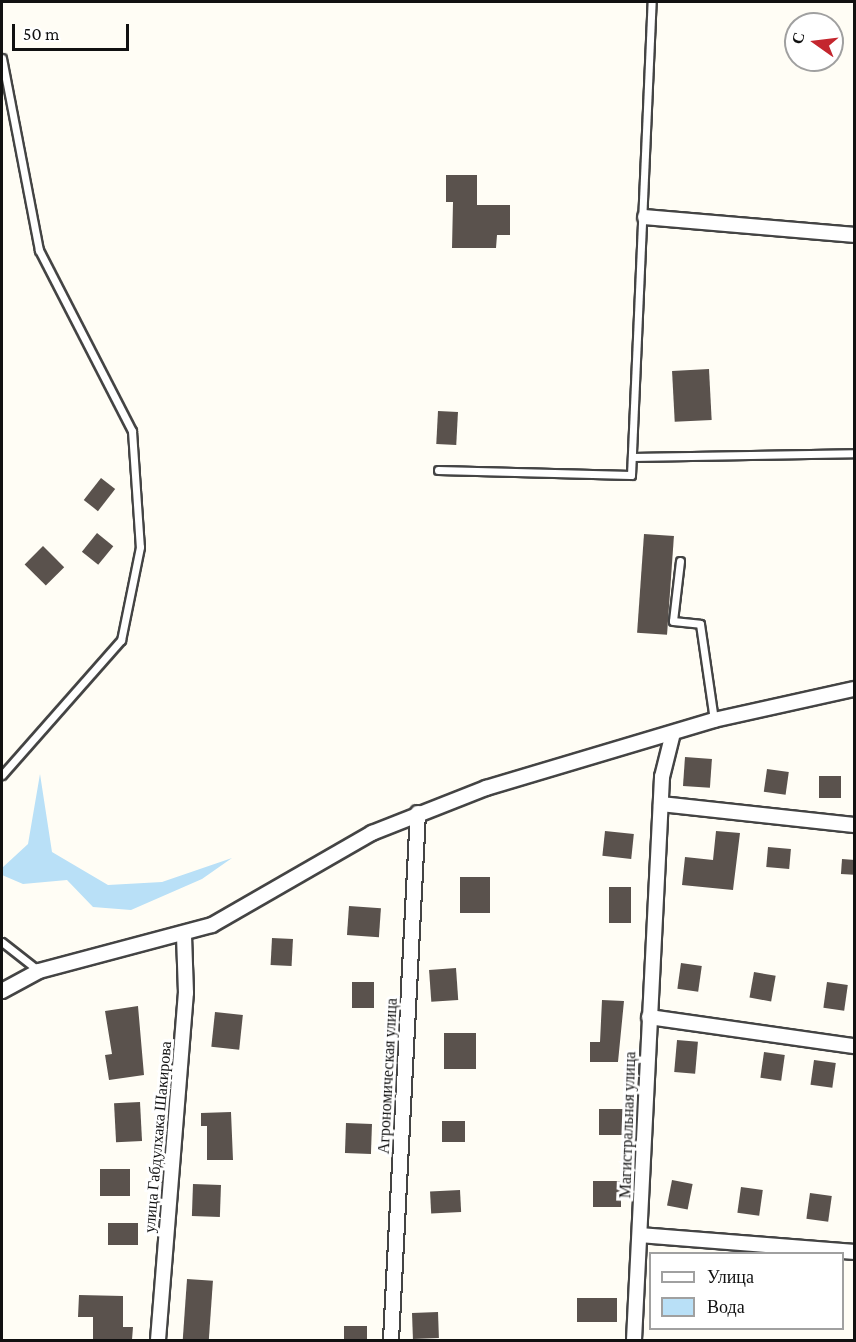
<!DOCTYPE html>
<meta charset="utf-8">
<style>
body{margin:0}
#map{position:relative;width:856px;height:1342px;overflow:hidden;background:#fffdf5;font-family:"Crimson Pro",serif}
div>[style]{position:absolute}
.water>*{inset:0;background:#b9e0f7}
.building>*{inset:0;background:#5a524d;transform-origin:0 0}
.roads{filter:drop-shadow(2px 0 #444) drop-shadow(-2px 0 #444) drop-shadow(0 2px #444) drop-shadow(0 -2px #444)}
.lane>*{height:7px;margin:-3.5px;padding:0 3.5px;transform-origin:3.5px;border-radius:3.5px;background:#fff}
.street>*{height:14px;margin:-7px;padding:0 7px;transform-origin:7px;border-radius:7px;background:#fff}
span{translate:-50% -50%;white-space:nowrap;text-align:center;line-height:1.15;-webkit-text-stroke:6px #fff;paint-order:stroke}
.street-label{font-size:16px;color:#111}
.frame{position:absolute;inset:0;border:3px solid #111;pointer-events:none}
.legend{position:absolute;left:649px;top:1252px;width:195px;height:78px;box-sizing:border-box;background:#fff;border:2px solid #a0a0a0;margin:0;padding:8px 10px;list-style:none;font-size:18px;color:#111}
.legend li{display:flex;align-items:center;gap:12px;height:30px}
.legend b{width:30px;border:2px solid #a0a0a0}
.north{position:absolute;left:784px;top:12px;width:60px;height:60px;box-sizing:border-box;background:#fff;border:2px solid #a0a0a0;border-radius:50%;rotate:284deg;font-size:16px;font-weight:700;line-height:24px;text-align:center;color:#111}
.north::after{content:'';display:block;margin:auto;width:21px;height:27px;background:#c4262e;clip-path:polygon(50% 0,100% 100%,50% 72%,0 100%)}
.scale{position:absolute;left:12px;top:24px;width:117px;height:27px;box-sizing:border-box;border:3px solid #111;border-top:0;padding-left:8px;font-size:18px;line-height:21px;white-space:nowrap;color:#111;-webkit-text-stroke:4px #fff;paint-order:stroke}
</style>
<div id="map">
<div class="water">
<div style="clip-path:polygon(40px 774px,52px 852px,108px 885px,162px 882px,232px 858px,202px 879px,131px 910px,93px 907px,67px 880px,23px 884px,2px 875px,2px 868px,28px 844px)"></div>
</div>
<div class="building">
<div style="clip-path:polygon(446px 175px,477px 175px,477px 205px,510px 205px,510px 235px,497px 235px,496px 248px,452px 248px,453px 202px,446px 202px)"></div>
<div style="left:709px;top:369px;width:51px;height:37px;rotate:87deg"></div>
<div style="left:438px;top:411px;width:20px;height:33px;rotate:3deg"></div>
<div style="left:101px;top:478px;width:18px;height:28px;rotate:38deg"></div>
<div style="left:97px;top:533px;width:21px;height:24px;rotate:39deg"></div>
<div style="left:644px;top:534px;width:30px;height:99px;rotate:4deg"></div>
<div style="left:43px;top:546px;width:30px;height:26px;rotate:45deg"></div>
<div style="left:685px;top:757px;width:27px;height:29px;rotate:4deg"></div>
<div style="left:767px;top:769px;width:22px;height:23px;rotate:8deg"></div>
<div style="left:819px;top:776px;width:22px;height:22px"></div>
<div style="left:605px;top:831px;width:29px;height:25px;rotate:6deg"></div>
<div style="clip-path:polygon(716px 831px,740px 833px,733px 890px,682px 885px,685px 857px,713px 860px)"></div>
<div style="left:768px;top:847px;width:23px;height:20px;rotate:5deg"></div>
<div style="left:842px;top:859px;width:13px;height:15px;rotate:4deg"></div>
<div style="left:460px;top:877px;width:30px;height:36px"></div>
<div style="left:609px;top:887px;width:22px;height:36px"></div>
<div style="left:349px;top:906px;width:32px;height:29px;rotate:4deg"></div>
<div style="left:272px;top:938px;width:21px;height:27px;rotate:3deg"></div>
<div style="left:681px;top:963px;width:21px;height:26px;rotate:8deg"></div>
<div style="left:456px;top:968px;width:32px;height:27px;rotate:86deg"></div>
<div style="left:754px;top:972px;width:22px;height:26px;rotate:10deg"></div>
<div style="left:352px;top:982px;width:22px;height:26px"></div>
<div style="left:827px;top:982px;width:21px;height:26px;rotate:8deg"></div>
<div style="clip-path:polygon(602px 1000px,624px 1001px,618px 1062px,590px 1062px,590px 1042px,600px 1042px)"></div>
<div style="clip-path:polygon(138px 1006px,144px 1075px,109px 1080px,105px 1055px,112px 1054px,105px 1011px)"></div>
<div style="left:215px;top:1012px;width:28px;height:35px;rotate:6deg"></div>
<div style="left:476px;top:1033px;width:36px;height:32px;rotate:90deg"></div>
<div style="left:677px;top:1040px;width:21px;height:32px;rotate:5deg"></div>
<div style="left:764px;top:1052px;width:21px;height:26px;rotate:8deg"></div>
<div style="left:814px;top:1060px;width:22px;height:25px;rotate:8deg"></div>
<div style="left:140px;top:1102px;width:39px;height:26px;rotate:87deg"></div>
<div style="left:599px;top:1109px;width:25px;height:26px"></div>
<div style="clip-path:polygon(231px 1112px,233px 1160px,207px 1160px,207px 1126px,201px 1126px,201px 1113px)"></div>
<div style="left:465px;top:1121px;width:21px;height:23px;rotate:90deg"></div>
<div style="left:346px;top:1123px;width:26px;height:30px;rotate:2deg"></div>
<div style="left:100px;top:1169px;width:30px;height:27px"></div>
<div style="left:672px;top:1180px;width:21px;height:26px;rotate:11deg"></div>
<div style="left:593px;top:1181px;width:28px;height:26px"></div>
<div style="left:193px;top:1184px;width:28px;height:32px;rotate:2deg"></div>
<div style="left:741px;top:1187px;width:22px;height:26px;rotate:8deg"></div>
<div style="left:460px;top:1190px;width:22px;height:30px;rotate:87deg"></div>
<div style="left:810px;top:1193px;width:22px;height:26px;rotate:8deg"></div>
<div style="left:108px;top:1223px;width:30px;height:22px"></div>
<div style="left:187px;top:1279px;width:26px;height:62px;rotate:4deg"></div>
<div style="clip-path:polygon(79px 1295px,123px 1296px,123px 1327px,133px 1327px,132px 1340px,93px 1339px,93px 1317px,78px 1317px)"></div>
<div style="left:577px;top:1298px;width:40px;height:24px"></div>
<div style="left:438px;top:1312px;width:26px;height:26px;rotate:88deg"></div>
<div style="left:344px;top:1326px;width:23px;height:15px"></div>
</div>
<div class="roads">
<div class="lane">
<div style="left:2px;top:58px;width:196px;rotate:79.1deg"></div>
<div style="left:39px;top:250px;width:203px;rotate:62.8deg"></div>
<div style="left:132px;top:431px;width:116px;rotate:86.1deg"></div>
<div style="left:140px;top:547px;width:95px;rotate:101.5deg"></div>
<div style="left:121px;top:640px;width:180px;rotate:131.4deg"></div>
<div style="left:632px;top:457px;width:222px;rotate:-1deg"></div>
<div style="left:438px;top:470px;width:193px;rotate:1.5deg"></div>
<div style="left:631px;top:475px;width:473px;rotate:-87.5deg"></div>
<div style="left:680px;top:561px;width:60px;rotate:96.7deg"></div>
<div style="left:673px;top:621px;width:27px;rotate:6deg"></div>
<div style="left:700px;top:624px;width:97px;rotate:81.7deg"></div>
<div style="left:2px;top:942px;width:47px;rotate:38.1deg"></div>
</div>
<div class="street">
<div style="left:645px;top:217px;width:210px;rotate:4.9deg"></div>
<div style="left:661px;top:804px;width:194px;rotate:6.2deg"></div>
<div style="left:2px;top:991px;width:42px;rotate:-28.4deg"></div>
<div style="left:39px;top:971px;width:179px;rotate:-14.9deg"></div>
<div style="left:212px;top:925px;width:185px;rotate:-29.9deg"></div>
<div style="left:372px;top:833px;width:123px;rotate:-21.5deg"></div>
<div style="left:486px;top:788px;width:238px;rotate:-16.6deg"></div>
<div style="left:714px;top:720px;width:143px;rotate:-12.5deg"></div>
<div style="left:649px;top:1017px;width:207px;rotate:8.1deg"></div>
<div style="left:640px;top:1235px;width:215px;rotate:4.5deg"></div>
<div style="left:158px;top:1340px;width:348px;rotate:-85.4deg"></div>
<div style="left:186px;top:993px;width:57px;rotate:-92deg"></div>
<div style="left:391px;top:1340px;width:528px;rotate:-87.07deg"></div>
<div style="left:634px;top:1340px;width:564px;rotate:-87.15deg"></div>
<div style="left:662px;top:777px;width:45px;rotate:-76deg"></div>
</div>
</div>
<div class="street-label">
<span style="left:388px;top:1076px;rotate:-87deg">Агрономическая улица</span>
<span style="left:628px;top:1125px;rotate:-88deg">Магистральная улица</span>
<span style="left:158px;top:1137px;rotate:-85deg">улица Габдулхака Шакирова</span>
</div>
<div class="frame"></div>
<ul class="legend">
<li><b style="height:8px;background:#fff"></b>Улица</li>
<li><b style="height:16px;background:#b9e0f7"></b>Вода</li>
</ul>
<div class="north">С</div>
<div class="scale">50 m</div>
</div>
